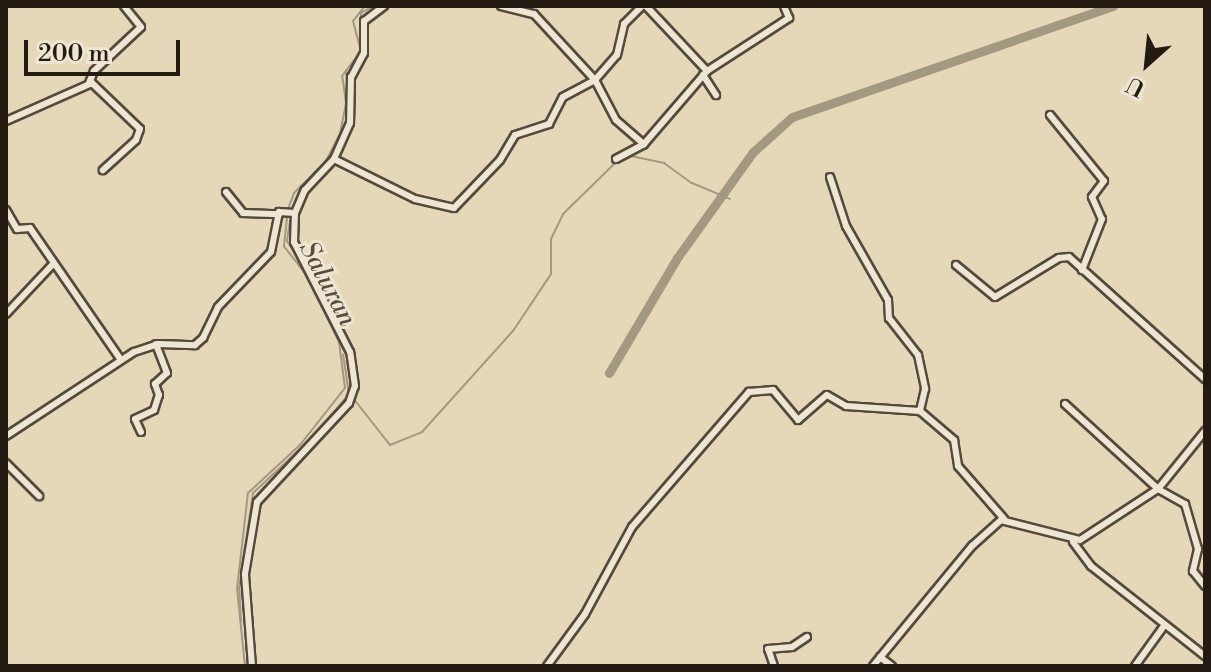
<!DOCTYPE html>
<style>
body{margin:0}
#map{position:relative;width:1211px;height:672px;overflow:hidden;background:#e5d8b9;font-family:"Libre Bodoni",serif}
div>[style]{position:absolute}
.stream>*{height:2px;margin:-1px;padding:0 1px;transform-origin:1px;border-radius:1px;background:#a39880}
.river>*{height:9px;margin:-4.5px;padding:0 4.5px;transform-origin:4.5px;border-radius:4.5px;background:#a39880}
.roads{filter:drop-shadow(2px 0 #544a3b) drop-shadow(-2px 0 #544a3b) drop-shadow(0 2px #544a3b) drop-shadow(0 -2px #544a3b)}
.minor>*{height:6px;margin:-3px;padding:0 3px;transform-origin:3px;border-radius:3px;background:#eee6d2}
span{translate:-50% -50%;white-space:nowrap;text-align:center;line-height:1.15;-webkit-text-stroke:6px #eee6d2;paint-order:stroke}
.water-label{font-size:26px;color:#564d3d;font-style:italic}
.frame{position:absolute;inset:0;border:8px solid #231b11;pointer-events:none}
.north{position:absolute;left:1107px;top:24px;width:80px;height:80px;-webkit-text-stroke:6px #eee6d2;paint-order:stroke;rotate:207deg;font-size:22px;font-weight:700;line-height:32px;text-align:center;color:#231b11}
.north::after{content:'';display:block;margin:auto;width:28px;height:36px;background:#231b11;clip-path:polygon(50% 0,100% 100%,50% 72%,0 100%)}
.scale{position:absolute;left:24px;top:40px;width:156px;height:36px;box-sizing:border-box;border:4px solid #231b11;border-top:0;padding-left:10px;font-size:24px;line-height:28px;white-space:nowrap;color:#231b11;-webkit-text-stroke:6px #eee6d2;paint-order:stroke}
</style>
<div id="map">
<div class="stream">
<div style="left:361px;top:38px;width:25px;rotate:-90deg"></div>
<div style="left:361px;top:13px;width:14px;rotate:-30deg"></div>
<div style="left:350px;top:66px;width:13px;rotate:-48deg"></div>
<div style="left:346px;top:70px;width:26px;rotate:86deg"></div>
<div style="left:288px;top:209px;width:17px;rotate:-69deg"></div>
<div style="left:294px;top:193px;width:45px;rotate:-45deg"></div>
<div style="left:326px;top:161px;width:30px;rotate:-63deg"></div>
<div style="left:340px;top:134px;width:32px;rotate:-79deg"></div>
<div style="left:346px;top:103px;width:27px;rotate:-98deg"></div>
<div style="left:342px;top:76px;width:31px;rotate:-53deg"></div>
<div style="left:361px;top:51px;width:31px;rotate:-105deg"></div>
<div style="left:353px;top:21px;width:19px;rotate:-51deg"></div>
<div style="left:292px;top:209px;width:24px;rotate:-60deg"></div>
<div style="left:291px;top:215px;width:26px;rotate:99deg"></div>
<div style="left:287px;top:241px;width:24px;rotate:57deg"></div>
<div style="left:353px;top:398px;width:60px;rotate:51.8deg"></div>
<div style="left:390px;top:445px;width:35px;rotate:-22deg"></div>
<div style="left:422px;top:432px;width:136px;rotate:-48deg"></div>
<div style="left:513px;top:331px;width:69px;rotate:-56.3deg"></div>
<div style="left:551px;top:274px;width:35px;rotate:-90deg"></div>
<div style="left:551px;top:239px;width:28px;rotate:-64deg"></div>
<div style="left:563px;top:214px;width:73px;rotate:-44.4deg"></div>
<div style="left:615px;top:163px;width:17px;rotate:-24deg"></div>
<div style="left:631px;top:156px;width:34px;rotate:12deg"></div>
<div style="left:664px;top:163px;width:34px;rotate:36deg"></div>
<div style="left:692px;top:183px;width:41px;rotate:22.8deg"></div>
<div style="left:241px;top:622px;width:33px;rotate:-93deg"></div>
<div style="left:239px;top:589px;width:97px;rotate:-81.7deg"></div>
<div style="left:253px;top:493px;width:85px;rotate:-43.1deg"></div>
<div style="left:315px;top:435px;width:53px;rotate:-50.3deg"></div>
<div style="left:349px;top:394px;width:40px;rotate:-98.5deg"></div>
<div style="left:245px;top:666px;width:77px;rotate:-95.9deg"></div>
<div style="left:237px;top:589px;width:97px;rotate:-83.5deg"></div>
<div style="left:248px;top:493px;width:71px;rotate:-42.7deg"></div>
<div style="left:300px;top:445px;width:73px;rotate:-51.7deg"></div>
<div style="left:345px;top:388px;width:46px;rotate:-97.4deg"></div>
<div style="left:339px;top:342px;width:72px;rotate:-115.5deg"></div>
<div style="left:308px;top:277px;width:39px;rotate:-128deg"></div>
<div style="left:284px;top:246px;width:31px;rotate:-84deg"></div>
</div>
<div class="river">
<div style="left:609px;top:373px;width:134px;rotate:-59.4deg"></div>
<div style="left:677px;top:258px;width:130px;rotate:-54.4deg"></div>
<div style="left:753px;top:152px;width:52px;rotate:-41.9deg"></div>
<div style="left:792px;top:117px;width:340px;rotate:-19.1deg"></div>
</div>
<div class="roads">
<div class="minor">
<div style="left:384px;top:6px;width:25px;rotate:143deg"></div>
<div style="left:364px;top:21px;width:32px;rotate:90deg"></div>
<div style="left:364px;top:53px;width:27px;rotate:118deg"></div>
<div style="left:351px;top:77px;width:46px;rotate:91.2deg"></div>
<div style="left:350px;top:123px;width:39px;rotate:114deg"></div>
<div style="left:334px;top:159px;width:90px;rotate:26.3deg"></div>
<div style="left:415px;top:199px;width:40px;rotate:13deg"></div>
<div style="left:454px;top:208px;width:66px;rotate:-46.2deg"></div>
<div style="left:500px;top:160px;width:29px;rotate:-59deg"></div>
<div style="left:515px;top:135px;width:36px;rotate:-18deg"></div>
<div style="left:549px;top:124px;width:30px;rotate:-63deg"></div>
<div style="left:563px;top:97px;width:36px;rotate:-28deg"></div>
<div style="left:595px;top:80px;width:33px;rotate:-49deg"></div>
<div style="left:617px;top:55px;width:32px;rotate:-77deg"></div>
<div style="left:624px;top:24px;width:25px;rotate:-45deg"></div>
<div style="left:501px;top:6px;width:34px;rotate:14deg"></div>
<div style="left:534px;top:14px;width:90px;rotate:47.3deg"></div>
<div style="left:595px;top:80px;width:45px;rotate:62.3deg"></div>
<div style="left:616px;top:120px;width:37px;rotate:41deg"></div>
<div style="left:707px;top:71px;width:98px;rotate:-32.9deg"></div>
<div style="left:789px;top:18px;width:13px;rotate:-113deg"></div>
<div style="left:703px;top:75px;width:24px;rotate:57deg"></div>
<div style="left:89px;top:83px;width:13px;rotate:-67deg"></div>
<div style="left:94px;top:71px;width:64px;rotate:-43.1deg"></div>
<div style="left:141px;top:27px;width:27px;rotate:-129deg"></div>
<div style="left:1050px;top:115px;width:85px;rotate:50.7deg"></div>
<div style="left:1104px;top:181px;width:20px;rotate:127deg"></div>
<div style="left:1092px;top:197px;width:24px;rotate:66deg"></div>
<div style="left:1102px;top:219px;width:55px;rotate:111.4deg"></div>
<div style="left:6px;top:121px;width:94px;rotate:-23.8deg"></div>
<div style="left:92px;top:83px;width:66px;rotate:43.8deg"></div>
<div style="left:140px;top:129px;width:12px;rotate:110deg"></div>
<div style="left:136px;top:140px;width:45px;rotate:137.7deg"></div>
<div style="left:616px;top:159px;width:32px;rotate:-28deg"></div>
<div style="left:644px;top:144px;width:96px;rotate:-49.2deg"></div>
<div style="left:707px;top:71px;width:89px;rotate:-133.2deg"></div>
<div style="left:830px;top:177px;width:52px;rotate:71.9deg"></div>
<div style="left:846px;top:226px;width:85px;rotate:60.4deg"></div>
<div style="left:888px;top:300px;width:18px;rotate:87deg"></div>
<div style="left:889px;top:318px;width:47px;rotate:51.9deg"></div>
<div style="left:918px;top:355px;width:35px;rotate:78deg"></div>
<div style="left:925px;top:389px;width:23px;rotate:103deg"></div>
<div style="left:226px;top:192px;width:27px;rotate:51deg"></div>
<div style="left:243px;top:213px;width:36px;rotate:2deg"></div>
<div style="left:6px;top:210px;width:22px;rotate:60deg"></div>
<div style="left:17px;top:229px;width:13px;rotate:-4deg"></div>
<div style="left:30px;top:228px;width:160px;rotate:55.4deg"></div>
<div style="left:956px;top:265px;width:50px;rotate:39.4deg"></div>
<div style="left:995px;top:297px;width:75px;rotate:-31.4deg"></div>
<div style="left:1059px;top:258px;width:10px;rotate:-6deg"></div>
<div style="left:1069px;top:257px;width:183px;rotate:41.9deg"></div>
<div style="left:6px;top:314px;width:69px;rotate:-46.8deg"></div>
<div style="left:1065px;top:404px;width:126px;rotate:42.4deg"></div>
<div style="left:1158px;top:489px;width:31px;rotate:29deg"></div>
<div style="left:1185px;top:504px;width:47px;rotate:73.9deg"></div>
<div style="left:1198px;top:549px;width:23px;rotate:103deg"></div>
<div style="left:1193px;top:571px;width:19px;rotate:51deg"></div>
<div style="left:141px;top:432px;width:14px;rotate:-115deg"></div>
<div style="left:135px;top:419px;width:21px;rotate:-25deg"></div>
<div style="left:154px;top:410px;width:16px;rotate:-72deg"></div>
<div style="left:159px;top:395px;width:12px;rotate:-110deg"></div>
<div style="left:155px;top:384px;width:16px;rotate:-43deg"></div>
<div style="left:167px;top:373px;width:31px;rotate:-111deg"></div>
<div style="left:6px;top:436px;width:153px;rotate:-33.3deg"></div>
<div style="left:134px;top:352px;width:26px;rotate:-18deg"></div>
<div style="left:159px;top:344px;width:36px;rotate:2deg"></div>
<div style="left:195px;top:345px;width:11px;rotate:-41deg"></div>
<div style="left:203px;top:338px;width:34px;rotate:-64deg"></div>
<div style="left:218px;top:307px;width:76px;rotate:-46.1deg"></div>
<div style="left:271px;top:252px;width:41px;rotate:-78.7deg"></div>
<div style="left:279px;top:212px;width:16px;rotate:4deg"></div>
<div style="left:295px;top:213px;width:25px;rotate:-67deg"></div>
<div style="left:305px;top:190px;width:42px;rotate:-46.9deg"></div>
<div style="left:6px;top:463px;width:47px;rotate:45deg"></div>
<div style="left:1073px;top:542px;width:30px;rotate:53deg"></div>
<div style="left:1091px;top:566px;width:145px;rotate:38.3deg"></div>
<div style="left:880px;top:657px;width:15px;rotate:37deg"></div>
<div style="left:252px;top:666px;width:92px;rotate:-94.4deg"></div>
<div style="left:245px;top:574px;width:73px;rotate:-80.5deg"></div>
<div style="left:257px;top:502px;width:135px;rotate:-47.1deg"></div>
<div style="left:349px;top:403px;width:18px;rotate:-71deg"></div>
<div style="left:355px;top:386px;width:34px;rotate:-98deg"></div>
<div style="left:350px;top:352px;width:123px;rotate:-117deg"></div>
<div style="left:294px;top:242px;width:29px;rotate:-88deg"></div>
<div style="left:547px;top:666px;width:64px;rotate:-53.8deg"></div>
<div style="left:585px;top:614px;width:99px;rotate:-61.6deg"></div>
<div style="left:632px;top:527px;width:179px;rotate:-49.1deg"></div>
<div style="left:749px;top:392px;width:24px;rotate:-5deg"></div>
<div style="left:773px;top:390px;width:39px;rotate:50deg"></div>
<div style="left:798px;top:420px;width:38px;rotate:-41deg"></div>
<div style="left:827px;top:395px;width:22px;rotate:30deg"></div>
<div style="left:846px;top:406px;width:74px;rotate:3.9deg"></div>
<div style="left:920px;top:411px;width:45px;rotate:40.5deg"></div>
<div style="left:954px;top:440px;width:26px;rotate:81deg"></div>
<div style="left:958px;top:466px;width:70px;rotate:49deg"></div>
<div style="left:774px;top:666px;width:18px;rotate:-109deg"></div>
<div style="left:768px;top:649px;width:24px;rotate:-5deg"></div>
<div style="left:792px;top:647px;width:18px;rotate:-34deg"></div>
<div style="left:873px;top:666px;width:156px;rotate:-50.5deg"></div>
<div style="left:972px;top:546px;width:39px;rotate:-42deg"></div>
<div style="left:1001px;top:520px;width:81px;rotate:14.2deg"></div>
<div style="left:1080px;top:540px;width:93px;rotate:-33.2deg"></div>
<div style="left:1158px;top:489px;width:75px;rotate:-51deg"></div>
<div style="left:1135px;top:666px;width:49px;rotate:-54.1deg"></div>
</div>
</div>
<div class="water-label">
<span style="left:327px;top:284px;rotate:62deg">Saluran</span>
</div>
<div class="frame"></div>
<div class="north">U</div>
<div class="scale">200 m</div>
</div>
